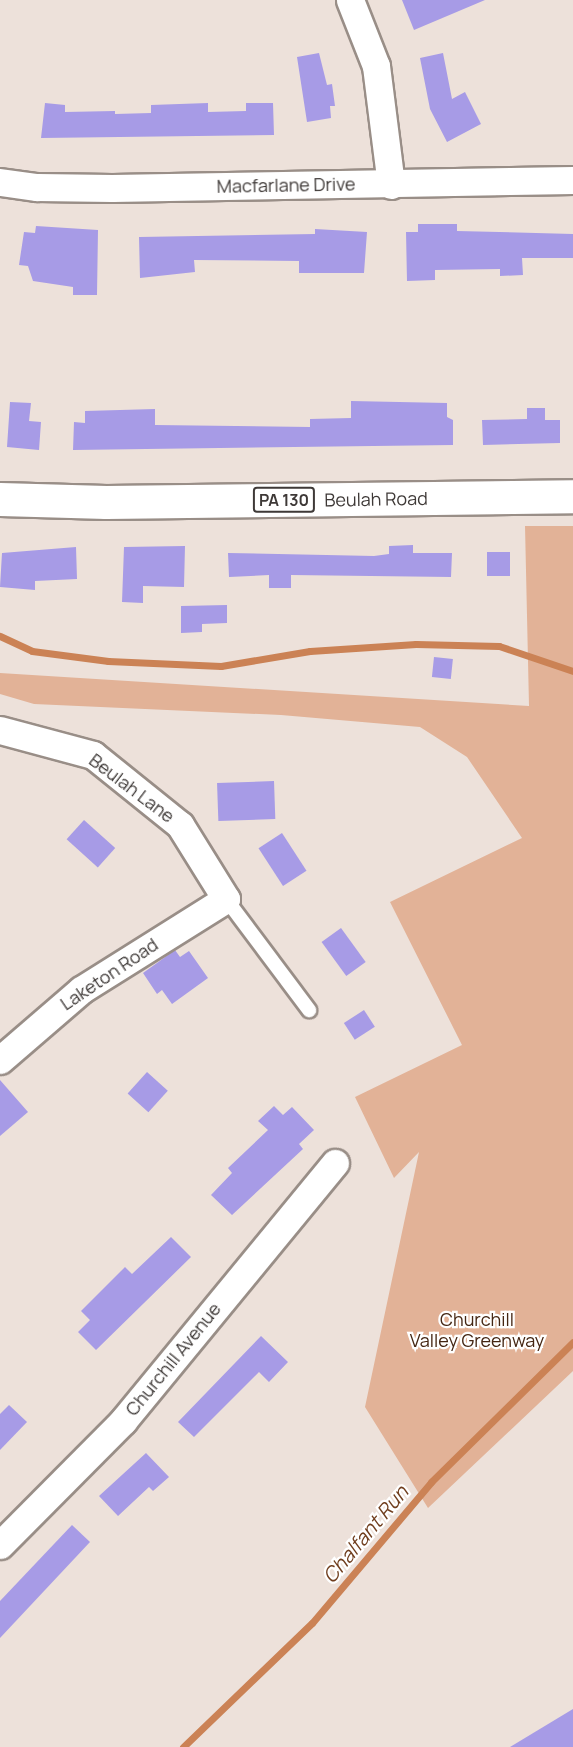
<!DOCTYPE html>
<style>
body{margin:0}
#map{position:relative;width:573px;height:1747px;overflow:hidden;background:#ede1da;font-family:Manrope,sans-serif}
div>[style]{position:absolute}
.green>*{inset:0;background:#e2b297}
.stream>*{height:7px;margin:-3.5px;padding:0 3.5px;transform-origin:3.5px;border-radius:3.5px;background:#cb8255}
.building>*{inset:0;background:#a79be6;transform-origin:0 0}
.roads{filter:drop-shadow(2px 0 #998e87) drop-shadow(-2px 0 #998e87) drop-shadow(0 2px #998e87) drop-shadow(0 -2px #998e87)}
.service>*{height:14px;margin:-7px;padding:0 7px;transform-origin:7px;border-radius:7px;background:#fff}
.minor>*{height:27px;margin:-13.5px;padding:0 13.5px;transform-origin:13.5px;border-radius:13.5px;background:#fff}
.primary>*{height:33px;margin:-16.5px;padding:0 16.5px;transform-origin:16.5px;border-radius:16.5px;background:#fff}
span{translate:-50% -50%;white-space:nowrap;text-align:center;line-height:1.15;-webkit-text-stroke:4.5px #fff;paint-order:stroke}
.shield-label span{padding:2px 4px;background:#fff;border:2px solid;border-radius:4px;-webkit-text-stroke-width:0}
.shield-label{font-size:16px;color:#3e3937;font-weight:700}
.street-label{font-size:18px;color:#3e3937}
.park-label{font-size:18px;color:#442613}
.water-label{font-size:20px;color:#703e1e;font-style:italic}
</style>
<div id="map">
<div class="green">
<div style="clip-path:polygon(525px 526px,573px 526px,573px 1371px,428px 1508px,365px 1407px,419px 1152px,394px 1178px,355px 1097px,462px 1045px,390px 902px,522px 838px,467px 757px,420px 727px,281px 715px,34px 704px,0 694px,0 673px,529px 706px)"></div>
</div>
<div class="stream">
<div style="left:0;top:636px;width:35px;rotate:25deg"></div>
<div style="left:32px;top:651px;width:77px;rotate:7.5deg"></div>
<div style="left:108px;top:661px;width:113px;rotate:2.5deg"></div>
<div style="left:221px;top:666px;width:90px;rotate:-9.6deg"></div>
<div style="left:310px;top:651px;width:106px;rotate:-3.8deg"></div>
<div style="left:416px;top:644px;width:83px;rotate:1.4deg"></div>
<div style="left:499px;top:646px;width:78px;rotate:18.7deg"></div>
<div style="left:183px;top:1747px;width:179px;rotate:-43.9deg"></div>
<div style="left:312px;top:1623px;width:185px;rotate:-49.8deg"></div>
<div style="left:431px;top:1482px;width:199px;rotate:-44.6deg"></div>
</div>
<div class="building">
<div style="clip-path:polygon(402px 0,485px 0,414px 30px)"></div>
<div style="clip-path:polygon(319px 53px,327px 85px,332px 84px,335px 106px,330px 106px,331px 118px,307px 122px,297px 57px)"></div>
<div style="clip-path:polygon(443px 53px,452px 99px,465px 92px,481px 124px,447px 142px,430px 109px,420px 58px)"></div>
<div style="clip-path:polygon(45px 103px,65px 105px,65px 112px,115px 111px,115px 114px,151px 113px,151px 105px,208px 103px,208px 112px,246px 111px,246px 103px,273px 103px,274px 135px,41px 138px)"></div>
<div style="clip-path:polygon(418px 224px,457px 224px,457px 231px,573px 234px,573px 258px,522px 258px,523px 275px,500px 276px,500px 269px,435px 270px,435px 280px,407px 281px,406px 232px,418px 232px)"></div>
<div style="clip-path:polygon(36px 226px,98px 230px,97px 295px,73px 295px,73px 287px,33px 281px,28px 266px,19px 265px,24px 232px,35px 233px)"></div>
<div style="clip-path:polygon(315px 229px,367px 232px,364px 273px,299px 273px,299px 261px,194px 260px,195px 272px,140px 278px,139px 237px,315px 234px)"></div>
<div style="clip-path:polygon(351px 401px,447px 403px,447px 417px,453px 420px,453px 445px,73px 450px,74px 422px,85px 423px,85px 411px,155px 409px,155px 425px,310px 427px,310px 419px,351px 418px)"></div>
<div style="clip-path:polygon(10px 402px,31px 403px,29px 421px,41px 422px,39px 450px,7px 447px)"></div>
<div style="clip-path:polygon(527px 408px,545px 408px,545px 420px,560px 420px,560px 443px,483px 445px,482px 420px,527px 419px)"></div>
<div style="clip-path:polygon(413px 545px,413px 553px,452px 553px,451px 577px,291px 575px,291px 588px,269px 588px,269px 575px,229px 577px,228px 553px,374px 556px,389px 554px,389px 546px)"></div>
<div style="clip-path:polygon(185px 546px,184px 587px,143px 586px,143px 603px,122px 602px,124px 547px)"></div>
<div style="clip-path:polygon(76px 547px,77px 579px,35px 581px,35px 590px,0 587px,2px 553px)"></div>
<div style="left:487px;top:552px;width:23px;height:24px"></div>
<div style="clip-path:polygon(227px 605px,227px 623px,202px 624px,202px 632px,181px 633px,181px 606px)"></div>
<div style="left:434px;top:657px;width:19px;height:20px;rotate:6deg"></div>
<div style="left:274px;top:781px;width:38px;height:57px;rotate:88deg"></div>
<div style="left:84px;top:820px;width:42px;height:26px;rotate:42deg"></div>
<div style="left:282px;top:833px;width:45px;height:28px;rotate:57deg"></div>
<div style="left:341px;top:928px;width:42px;height:24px;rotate:54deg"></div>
<div style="clip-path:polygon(175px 950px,180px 957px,189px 951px,208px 978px,172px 1004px,162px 990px,157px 994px,143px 973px)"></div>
<div style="left:364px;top:1010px;width:20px;height:24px;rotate:57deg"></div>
<div style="left:147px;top:1072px;width:28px;height:29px;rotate:42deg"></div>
<div style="clip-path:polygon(0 1080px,28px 1112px,0 1136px)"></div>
<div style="clip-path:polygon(274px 1106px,283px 1115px,292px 1107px,314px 1130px,299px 1144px,303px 1149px,232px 1215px,211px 1195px,232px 1173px,228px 1168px,268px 1130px,258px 1121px)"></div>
<div style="clip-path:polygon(171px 1237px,191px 1257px,96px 1350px,78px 1332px,90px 1320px,81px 1311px,125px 1267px,132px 1274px)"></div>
<div style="clip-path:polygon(261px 1336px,288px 1362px,269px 1382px,259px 1372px,194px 1437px,178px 1422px)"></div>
<div style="clip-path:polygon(9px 1405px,27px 1422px,0 1450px,0 1414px)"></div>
<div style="clip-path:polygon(146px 1453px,169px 1477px,153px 1491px,149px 1487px,118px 1516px,99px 1496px)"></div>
<div style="clip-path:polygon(72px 1525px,90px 1542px,0 1638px,0 1601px)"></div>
<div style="clip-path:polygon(573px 1709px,573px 1747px,510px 1747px)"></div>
</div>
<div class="roads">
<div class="service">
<div style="left:226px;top:899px;width:139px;rotate:53.2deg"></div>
</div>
<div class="minor">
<div style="left:350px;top:0;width:71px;rotate:68.5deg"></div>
<div style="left:376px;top:66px;width:120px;rotate:82.8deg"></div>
<div style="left:0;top:182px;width:37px;rotate:8deg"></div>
<div style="left:37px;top:187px;width:75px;rotate:0.8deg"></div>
<div style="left:112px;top:188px;width:461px;rotate:-1deg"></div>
<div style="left:0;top:730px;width:96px;rotate:15deg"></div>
<div style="left:93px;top:755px;width:112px;rotate:38.8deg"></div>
<div style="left:180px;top:825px;width:87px;rotate:58.1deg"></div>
<div style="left:226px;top:899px;width:171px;rotate:147.9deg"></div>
<div style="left:81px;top:990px;width:107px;rotate:139.2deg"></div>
<div style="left:0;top:1545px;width:175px;rotate:-45.2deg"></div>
<div style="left:123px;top:1421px;width:334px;rotate:-50.6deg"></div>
</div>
<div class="primary">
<div style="left:0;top:499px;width:106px;rotate:1.6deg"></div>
<div style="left:106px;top:502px;width:467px;rotate:-0.7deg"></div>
</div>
</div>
<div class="shield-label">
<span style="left:284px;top:500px">PA 130</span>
</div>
<div class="street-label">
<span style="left:286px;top:185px;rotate:-1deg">Macfarlane Drive</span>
<span style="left:376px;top:499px;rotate:-1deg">Beulah Road</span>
<span style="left:132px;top:788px;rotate:37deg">Beulah Lane</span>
<span style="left:109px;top:974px;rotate:-34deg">Laketon Road</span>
<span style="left:173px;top:1359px;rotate:-51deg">Churchill Avenue</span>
</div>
<div class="park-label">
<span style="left:477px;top:1330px">Churchill<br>Valley Greenway</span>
</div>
<div class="water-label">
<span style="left:365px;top:1534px;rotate:-50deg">Chalfant Run</span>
</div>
</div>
